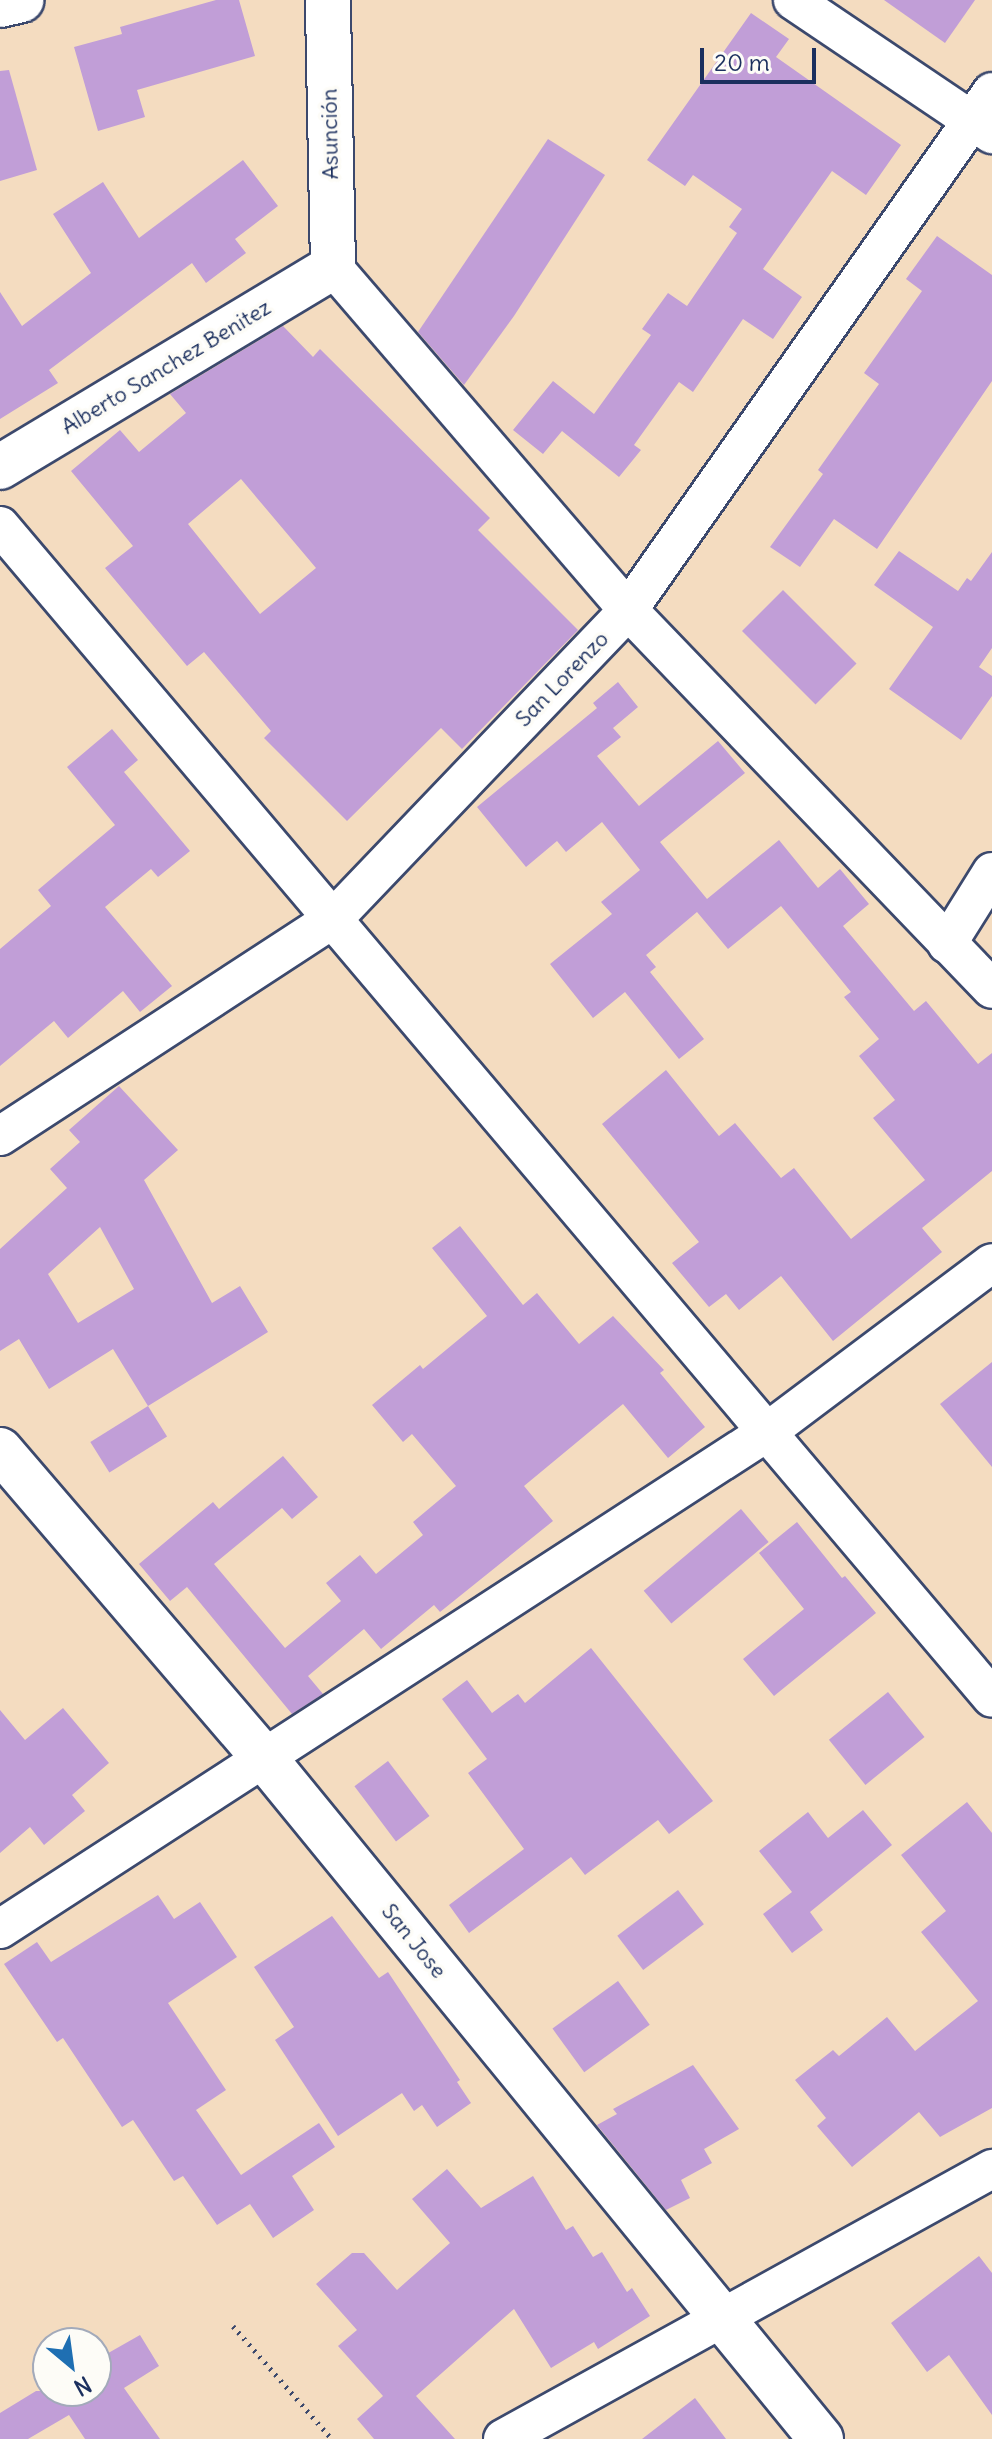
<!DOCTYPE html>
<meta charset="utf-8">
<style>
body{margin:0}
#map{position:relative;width:992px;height:2439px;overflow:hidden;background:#f4dcc0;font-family:Delius,sans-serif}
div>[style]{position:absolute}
.building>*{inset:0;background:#c19ed7;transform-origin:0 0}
.path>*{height:5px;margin-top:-2.5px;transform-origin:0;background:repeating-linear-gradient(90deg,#3c496d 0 2px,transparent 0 8px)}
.roads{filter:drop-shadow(2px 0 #3c496d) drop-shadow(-2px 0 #3c496d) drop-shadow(0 2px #3c496d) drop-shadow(0 -2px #3c496d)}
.minor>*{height:38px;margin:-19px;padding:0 19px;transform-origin:19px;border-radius:19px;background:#fff}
.tertiary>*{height:44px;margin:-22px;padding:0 22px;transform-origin:22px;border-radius:22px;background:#fff}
span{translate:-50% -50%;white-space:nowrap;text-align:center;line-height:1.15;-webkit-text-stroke:7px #fdfcf7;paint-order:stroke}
.street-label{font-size:22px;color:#1b2f5e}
.north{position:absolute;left:32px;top:2327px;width:80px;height:80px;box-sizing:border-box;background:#fdfcf7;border:2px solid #a3aaba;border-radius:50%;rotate:151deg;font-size:22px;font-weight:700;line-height:32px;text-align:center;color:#1b2f5e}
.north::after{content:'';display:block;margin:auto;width:28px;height:36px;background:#1f6fb2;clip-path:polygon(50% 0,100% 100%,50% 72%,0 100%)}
.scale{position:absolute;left:700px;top:48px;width:116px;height:36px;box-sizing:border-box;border:4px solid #1b2f5e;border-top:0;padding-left:10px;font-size:24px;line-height:28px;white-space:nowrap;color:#1b2f5e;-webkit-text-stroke:6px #fdfcf7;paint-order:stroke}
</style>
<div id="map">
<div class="building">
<div style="clip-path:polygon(216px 0,239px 0,255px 56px,137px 90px,145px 117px,98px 131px,74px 47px,122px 34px,120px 27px)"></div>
<div style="clip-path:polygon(884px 0,975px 0,945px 43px)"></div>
<div style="clip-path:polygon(751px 13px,789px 39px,776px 57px,901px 145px,866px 195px,832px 171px,763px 269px,802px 297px,773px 339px,743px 319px,693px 392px,679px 382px,634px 445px,641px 450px,619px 477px,562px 431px,543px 454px,513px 430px,553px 381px,594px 414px,651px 335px,642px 329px,668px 293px,687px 306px,737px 233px,729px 227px,742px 209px,693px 175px,685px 186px,647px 160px)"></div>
<div style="clip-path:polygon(9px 70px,37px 170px,0 181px,0 71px)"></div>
<div style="clip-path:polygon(548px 139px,605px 175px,514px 316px,464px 385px,418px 332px)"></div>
<div style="clip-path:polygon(243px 160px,278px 206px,235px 239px,246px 253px,206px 283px,192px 263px,49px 370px,58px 383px,0 419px,0 292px,22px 326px,91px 273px,53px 214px,103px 182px,139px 238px)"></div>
<div style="clip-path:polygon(937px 236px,992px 275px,992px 381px,877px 549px,834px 519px,800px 567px,770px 547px,823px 474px,818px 470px,879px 384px,864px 373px,922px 291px,906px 279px)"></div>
<div style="clip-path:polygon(evenodd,283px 326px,313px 357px,320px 349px,490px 518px,478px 530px,578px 630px,462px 749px,441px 728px,347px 821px,264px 738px,271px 731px,204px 652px,187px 666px,105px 568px,133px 546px,71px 471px,120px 430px,139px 452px,186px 413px,170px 394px,283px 326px,241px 479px,316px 568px,260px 614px,188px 524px,241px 479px)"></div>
<div style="clip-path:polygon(899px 551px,958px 591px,967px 578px,971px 581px,992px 552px,992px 648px,979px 667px,992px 676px,992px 696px,961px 740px,889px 689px,933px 627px,874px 585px)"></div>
<div style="left:783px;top:590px;width:104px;height:58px;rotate:45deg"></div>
<div style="clip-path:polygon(618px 682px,638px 707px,613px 728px,621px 737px,597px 756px,639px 806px,718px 741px,745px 773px,660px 842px,707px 899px,779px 840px,818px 888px,840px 869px,869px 904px,843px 926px,914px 1011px,926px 1001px,978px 1064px,992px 1053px,992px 1171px,922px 1228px,942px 1252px,833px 1341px,781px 1276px,739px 1310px,726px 1294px,709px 1307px,672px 1263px,699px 1242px,602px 1124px,666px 1070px,719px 1136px,735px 1123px,781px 1178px,794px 1168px,851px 1239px,925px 1180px,873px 1118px,895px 1100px,859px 1056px,879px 1039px,844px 997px,851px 992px,781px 906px,728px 949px,697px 912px,646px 955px,656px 967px,650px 972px,704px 1039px,679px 1059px,625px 992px,593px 1018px,550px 964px,612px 914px,601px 902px,640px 870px,602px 822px,566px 852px,557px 841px,526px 867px,477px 807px,597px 708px,604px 717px,593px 703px)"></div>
<div style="clip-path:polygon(112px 729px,138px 760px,124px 772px,190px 851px,158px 877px,151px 869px,105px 907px,172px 986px,140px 1012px,123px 991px,68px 1038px,54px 1021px,0 1066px,0 949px,51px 906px,38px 890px,115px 825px,67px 767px)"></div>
<div style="clip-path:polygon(evenodd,119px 1086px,178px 1150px,144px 1180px,212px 1303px,240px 1286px,268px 1332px,148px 1406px,113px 1349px,49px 1389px,19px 1339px,0 1351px,0 1249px,67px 1188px,50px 1169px,80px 1142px,69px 1130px,119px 1086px,100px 1227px,134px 1289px,78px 1323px,48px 1274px,100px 1227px)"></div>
<div style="clip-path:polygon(460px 1226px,523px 1305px,537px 1293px,579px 1344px,613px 1316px,664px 1370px,660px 1373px,705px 1427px,668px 1458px,623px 1404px,524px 1486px,553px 1521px,440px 1612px,434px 1605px,381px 1649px,364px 1629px,308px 1676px,323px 1694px,292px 1714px,187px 1587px,170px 1601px,139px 1564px,213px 1502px,219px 1509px,283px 1456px,318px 1497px,292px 1519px,282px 1508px,214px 1564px,285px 1648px,341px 1601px,326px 1583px,360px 1555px,376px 1574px,423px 1535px,413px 1522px,456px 1486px,412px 1434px,403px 1442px,372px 1405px,420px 1365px,423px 1369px,487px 1316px,432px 1248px)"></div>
<div style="clip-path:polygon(992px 1362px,992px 1467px,940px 1404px)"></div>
<div style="left:148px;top:1406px;width:36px;height:68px;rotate:58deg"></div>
<div style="left:741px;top:1509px;width:43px;height:127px;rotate:50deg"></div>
<div style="clip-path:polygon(797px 1522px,842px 1578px,845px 1576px,876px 1613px,774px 1696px,743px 1659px,804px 1609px,759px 1553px)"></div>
<div style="clip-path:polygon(591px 1648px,713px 1801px,669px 1834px,658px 1820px,585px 1875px,571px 1857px,469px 1933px,449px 1905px,524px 1849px,468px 1773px,487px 1759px,442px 1699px,467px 1680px,492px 1713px,518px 1694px,525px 1703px)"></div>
<div style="left:888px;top:1692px;width:58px;height:76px;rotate:51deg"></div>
<div style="clip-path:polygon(63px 1708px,109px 1763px,72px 1795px,85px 1811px,44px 1845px,30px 1827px,0 1853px,0 1710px,25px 1740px)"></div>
<div style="left:388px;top:1761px;width:69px;height:42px;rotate:53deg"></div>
<div style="clip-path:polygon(967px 1802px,992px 1833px,992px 2108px,940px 2137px,919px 2112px,852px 2167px,817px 2126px,826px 2118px,795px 2080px,833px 2050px,839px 2056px,887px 2017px,915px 2051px,978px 2001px,921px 1932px,946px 1911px,901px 1855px)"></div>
<div style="clip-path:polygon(863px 1810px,892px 1845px,810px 1912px,823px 1930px,792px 1953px,763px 1914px,792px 1892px,759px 1851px,808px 1812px,828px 1838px)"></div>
<div style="left:678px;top:1890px;width:43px;height:76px;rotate:53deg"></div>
<div style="clip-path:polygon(158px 1895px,174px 1919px,200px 1902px,237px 1957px,168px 2003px,226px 2090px,196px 2110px,241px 2175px,319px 2123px,335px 2147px,292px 2176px,314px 2210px,273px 2238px,250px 2204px,217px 2225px,183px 2176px,174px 2181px,133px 2120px,122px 2127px,63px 2038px,57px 2042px,4px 1964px,37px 1942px,51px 1962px)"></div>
<div style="clip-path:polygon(332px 1916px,379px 1978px,388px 1972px,460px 2080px,457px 2082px,471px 2103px,437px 2127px,422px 2105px,414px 2111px,402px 2093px,338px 2136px,275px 2040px,294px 2027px,254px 1967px)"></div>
<div style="left:618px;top:1981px;width:54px;height:81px;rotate:54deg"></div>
<div style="clip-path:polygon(693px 2065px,739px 2129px,704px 2149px,712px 2163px,681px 2180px,690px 2198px,666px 2210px,597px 2125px,617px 2114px,613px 2109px)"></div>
<div style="clip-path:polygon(447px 2169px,481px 2208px,533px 2176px,566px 2230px,573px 2226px,593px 2257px,602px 2252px,627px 2292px,632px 2288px,650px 2316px,598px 2349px,594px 2342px,551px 2368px,514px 2309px,416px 2396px,455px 2439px,374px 2439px,357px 2419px,383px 2396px,338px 2346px,357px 2330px,316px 2284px,352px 2253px,364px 2253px,397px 2290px,450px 2243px,412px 2199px)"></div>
<div style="clip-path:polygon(979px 2256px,992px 2273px,992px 2415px,949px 2355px,927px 2372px,891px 2323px)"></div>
<div style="clip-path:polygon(140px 2335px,159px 2366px,124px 2388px,160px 2439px,85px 2439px,69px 2415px,28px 2439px,0 2439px,0 2413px,36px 2391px,96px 2391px,96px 2360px)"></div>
<div style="clip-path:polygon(695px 2398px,726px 2439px,642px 2439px)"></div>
</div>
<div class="path">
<div style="left:233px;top:2326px;width:150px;rotate:48.8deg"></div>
</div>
<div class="roads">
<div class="minor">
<div style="left:793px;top:0;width:240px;rotate:34deg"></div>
<div style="left:333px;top:267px;width:452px;rotate:49.3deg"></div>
<div style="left:628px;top:610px;width:525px;rotate:46.16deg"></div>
<div style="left:0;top:526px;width:1535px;rotate:49.75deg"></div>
<div style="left:947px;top:944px;width:85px;rotate:-58deg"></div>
<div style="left:0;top:1136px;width:397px;rotate:-33.1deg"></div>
<div style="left:333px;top:919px;width:427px;rotate:-46.3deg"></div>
<div style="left:628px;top:610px;width:633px;rotate:-54.9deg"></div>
<div style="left:0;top:1929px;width:914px;rotate:-32.94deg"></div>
<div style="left:767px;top:1432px;width:281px;rotate:-36.9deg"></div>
<div style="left:503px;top:2439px;width:559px;rotate:-28.91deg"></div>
</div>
<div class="tertiary">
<div style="left:0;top:5px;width:22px;rotate:-13deg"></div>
<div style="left:0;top:467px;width:388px;rotate:-31deg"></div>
<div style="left:333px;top:267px;width:267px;rotate:-91.1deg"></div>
<div style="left:0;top:1450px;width:408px;rotate:49.4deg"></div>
<div style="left:266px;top:1760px;width:877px;rotate:50.74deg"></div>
</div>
</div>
<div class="street-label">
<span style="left:330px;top:134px;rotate:-91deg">Asunción</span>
<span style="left:166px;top:367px;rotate:-31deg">Alberto Sanchez Benitez</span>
<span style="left:562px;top:679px;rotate:-46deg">San Lorenzo</span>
<span style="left:414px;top:1941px;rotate:51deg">San Jose</span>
</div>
<div class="north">N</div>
<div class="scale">20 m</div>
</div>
